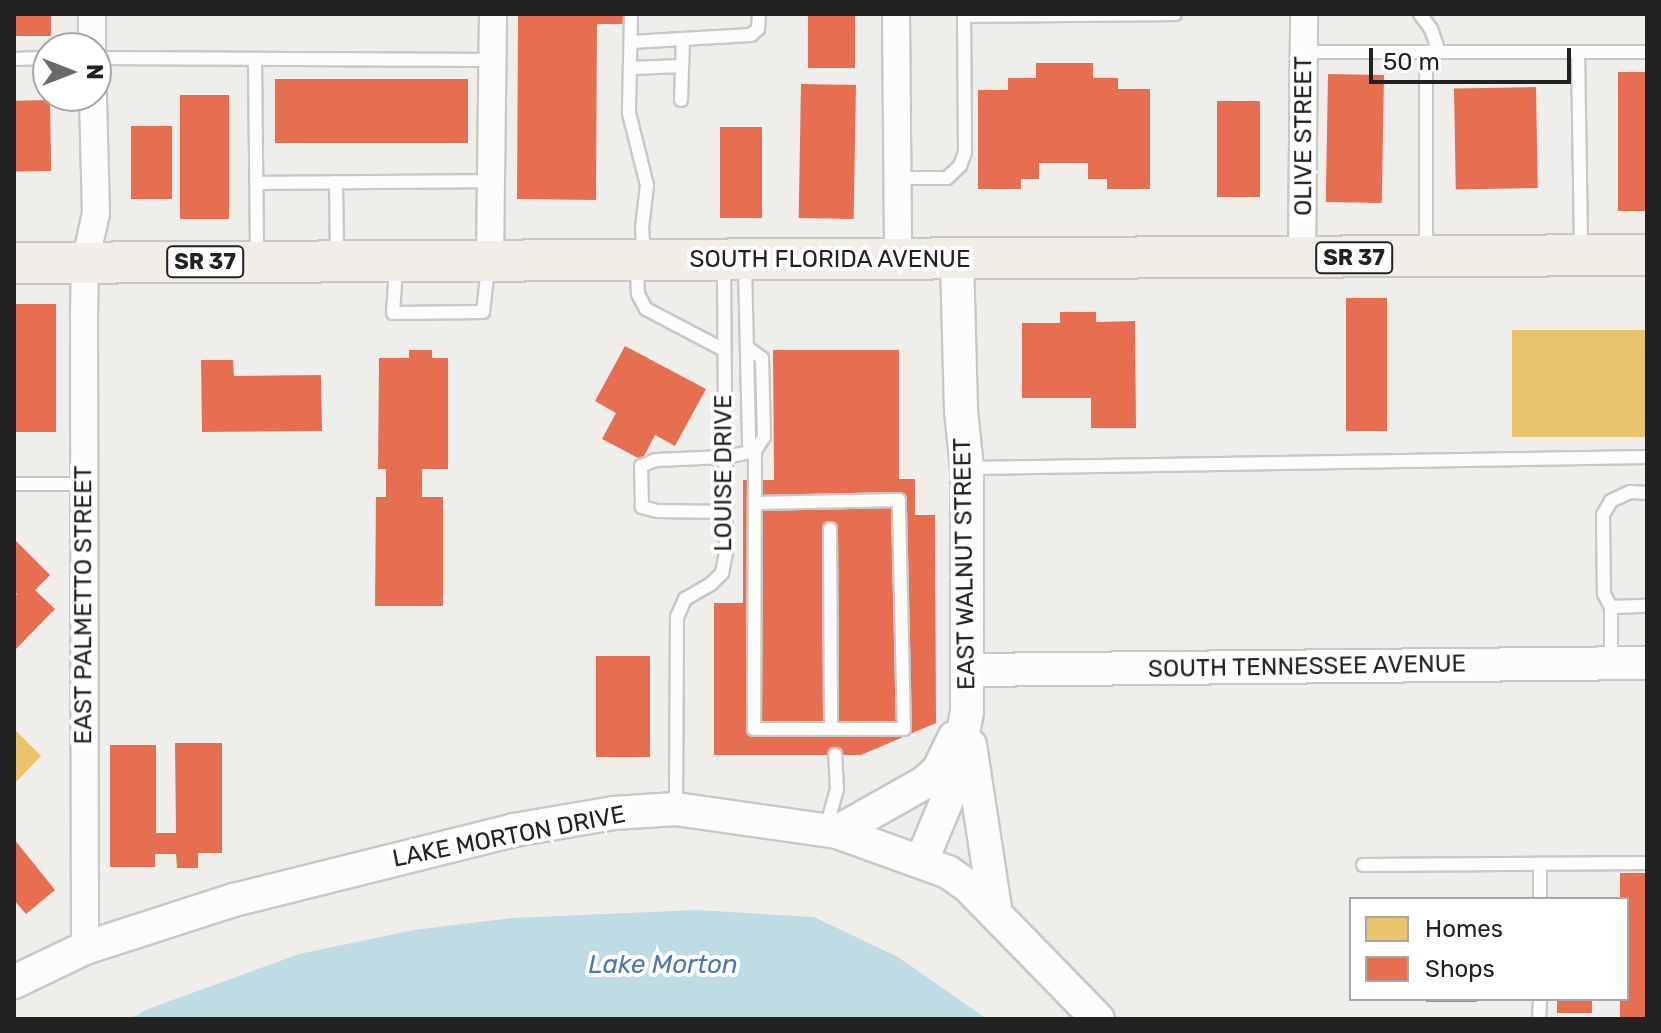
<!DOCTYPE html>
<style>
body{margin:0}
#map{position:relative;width:1661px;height:1033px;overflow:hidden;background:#f0eeeb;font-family:Rubik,sans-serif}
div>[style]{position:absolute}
.water>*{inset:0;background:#bfdbe3}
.homes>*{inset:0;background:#e9c46a;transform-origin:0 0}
.shops>*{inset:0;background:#e76f51;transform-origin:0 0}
.roads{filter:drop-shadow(2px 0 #c9c8c7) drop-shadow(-2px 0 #c9c8c7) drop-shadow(0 2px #c9c8c7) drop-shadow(0 -2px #c9c8c7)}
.service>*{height:12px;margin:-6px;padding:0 6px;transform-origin:6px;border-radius:6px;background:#fdfcfc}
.minor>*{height:26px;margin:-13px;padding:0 13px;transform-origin:13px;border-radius:13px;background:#fdfcfc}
.tertiary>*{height:32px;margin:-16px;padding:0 16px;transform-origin:16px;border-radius:16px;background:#fdfcfc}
.primary>*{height:40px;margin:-20px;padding:0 20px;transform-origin:20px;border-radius:20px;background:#f3ede7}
span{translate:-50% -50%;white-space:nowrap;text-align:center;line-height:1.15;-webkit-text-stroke:8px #fff;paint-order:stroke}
.shield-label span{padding:2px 6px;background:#fff;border:2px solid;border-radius:6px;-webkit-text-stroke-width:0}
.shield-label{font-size:22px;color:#222;font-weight:700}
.street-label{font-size:24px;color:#222}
.water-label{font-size:26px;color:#4a7aab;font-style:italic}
.frame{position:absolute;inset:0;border:16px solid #222;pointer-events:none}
.legend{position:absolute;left:1349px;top:897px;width:280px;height:104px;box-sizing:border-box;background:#fff;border:2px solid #a7a7a7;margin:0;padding:10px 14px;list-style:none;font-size:24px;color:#222}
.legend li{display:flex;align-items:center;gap:16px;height:40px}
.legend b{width:40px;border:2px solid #a7a7a7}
.north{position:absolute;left:32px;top:32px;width:80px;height:80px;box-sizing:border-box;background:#fff;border:2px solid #a7a7a7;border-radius:50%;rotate:90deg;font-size:22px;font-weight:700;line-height:32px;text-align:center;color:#222}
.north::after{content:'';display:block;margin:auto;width:28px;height:36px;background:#6a6968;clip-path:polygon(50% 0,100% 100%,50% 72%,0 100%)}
.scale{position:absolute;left:1369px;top:48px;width:202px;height:36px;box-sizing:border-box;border:4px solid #222;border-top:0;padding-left:10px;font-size:24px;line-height:28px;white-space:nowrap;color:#222;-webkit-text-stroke:6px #fff;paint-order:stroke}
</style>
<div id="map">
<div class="water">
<div style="clip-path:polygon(697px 910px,814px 917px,898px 957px,987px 1019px,130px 1019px,148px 1009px,299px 954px,414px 930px,513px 918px)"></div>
</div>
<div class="homes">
<div style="left:1512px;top:330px;width:135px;height:107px"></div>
<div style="clip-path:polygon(14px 729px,41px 756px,14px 784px)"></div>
</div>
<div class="shops">
<div style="left:14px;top:14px;width:37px;height:22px"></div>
<div style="clip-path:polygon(518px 14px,627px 14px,627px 24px,597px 24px,596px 200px,517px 199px)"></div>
<div style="left:808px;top:14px;width:47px;height:54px"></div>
<div style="clip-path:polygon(1036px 63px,1093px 63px,1093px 78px,1118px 78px,1118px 89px,1150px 89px,1150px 189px,1107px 189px,1107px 179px,1088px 179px,1088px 163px,1039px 163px,1039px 179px,1021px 179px,1021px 189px,978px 189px,978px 90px,1008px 90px,1008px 78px,1036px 78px)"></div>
<div style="left:1618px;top:72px;width:29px;height:139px"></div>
<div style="left:1328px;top:74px;width:56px;height:128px;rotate:1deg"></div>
<div style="left:275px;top:79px;width:193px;height:64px"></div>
<div style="left:801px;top:84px;width:55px;height:134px;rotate:1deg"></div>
<div style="left:1536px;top:87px;width:101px;height:82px;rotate:89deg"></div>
<div style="left:180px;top:95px;width:49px;height:124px"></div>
<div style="left:50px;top:100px;width:71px;height:36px;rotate:89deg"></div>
<div style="left:1217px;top:101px;width:43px;height:96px"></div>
<div style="left:131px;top:126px;width:41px;height:73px"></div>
<div style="left:720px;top:127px;width:42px;height:91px"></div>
<div style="left:1346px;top:298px;width:41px;height:133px"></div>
<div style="left:14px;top:304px;width:42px;height:128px"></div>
<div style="clip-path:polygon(1060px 312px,1096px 312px,1096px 322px,1135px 321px,1136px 428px,1091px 428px,1091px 398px,1022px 398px,1022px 323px,1060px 323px)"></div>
<div style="clip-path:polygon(625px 346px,706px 389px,675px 446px,655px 435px,642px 460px,602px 439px,616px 413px,595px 401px)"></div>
<div style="clip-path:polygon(409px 350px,432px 350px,432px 358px,448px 358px,448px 469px,422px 469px,422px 497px,443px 497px,443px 606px,375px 606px,376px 497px,386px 497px,386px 469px,378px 469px,379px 358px,409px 358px)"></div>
<div style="clip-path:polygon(773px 350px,899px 350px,899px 479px,915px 479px,915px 515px,935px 515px,936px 723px,861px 755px,714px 755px,714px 603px,743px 603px,743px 480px,774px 480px)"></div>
<div style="clip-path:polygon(201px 360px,233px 360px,234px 376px,321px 375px,322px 431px,202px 432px)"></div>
<div style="clip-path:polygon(14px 539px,50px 575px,35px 590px,55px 609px,14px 651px,14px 597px,17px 594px,14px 590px)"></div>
<div style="left:596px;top:656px;width:54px;height:101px"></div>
<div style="clip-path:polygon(175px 743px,222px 743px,222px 853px,198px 853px,198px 868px,177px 868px,176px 854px,155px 854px,155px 867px,110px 867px,110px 745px,156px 745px,156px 833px,176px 833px)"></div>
<div style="clip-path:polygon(14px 839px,55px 890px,26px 914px,14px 900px)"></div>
<div style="clip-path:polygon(1620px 873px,1647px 873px,1647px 1018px,1620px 1018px,1620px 999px,1627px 999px,1627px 899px,1620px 899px)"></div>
<div style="left:1426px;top:999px;width:51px;height:3px"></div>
<div style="left:1557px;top:999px;width:35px;height:14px"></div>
</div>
<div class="roads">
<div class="service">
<div style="left:631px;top:14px;width:99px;rotate:91.2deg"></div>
<div style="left:629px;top:113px;width:74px;rotate:76deg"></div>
<div style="left:647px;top:185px;width:43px;rotate:96.6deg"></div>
<div style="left:642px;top:228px;width:28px;rotate:86deg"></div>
<div style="left:1420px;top:14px;width:19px;rotate:54deg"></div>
<div style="left:1431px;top:29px;width:24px;rotate:71deg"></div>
<div style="left:964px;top:16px;width:211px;rotate:-0.5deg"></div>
<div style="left:631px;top:42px;width:120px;rotate:-3.3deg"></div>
<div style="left:751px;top:35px;width:9px;rotate:-41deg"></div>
<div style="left:758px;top:29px;width:15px;rotate:-86deg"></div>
<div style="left:1305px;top:52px;width:342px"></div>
<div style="left:1426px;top:52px;width:198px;rotate:90deg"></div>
<div style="left:1578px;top:52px;width:197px;rotate:89.1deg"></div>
<div style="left:96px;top:58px;width:397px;rotate:0.3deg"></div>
<div style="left:14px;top:59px;width:34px;rotate:-2deg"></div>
<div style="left:255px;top:59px;width:197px;rotate:89.4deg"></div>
<div style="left:632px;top:68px;width:50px;rotate:-2.3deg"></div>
<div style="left:681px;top:100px;width:61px;rotate:-88.1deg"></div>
<div style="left:897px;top:178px;width:50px"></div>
<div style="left:947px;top:178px;width:18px;rotate:-43deg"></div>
<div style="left:960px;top:166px;width:15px;rotate:-70deg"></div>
<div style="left:965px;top:152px;width:138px;rotate:-90.4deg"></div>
<div style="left:336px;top:182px;width:73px;rotate:89.2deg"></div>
<div style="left:256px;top:183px;width:237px;rotate:-0.5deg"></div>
<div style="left:745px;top:265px;width:179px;rotate:88.7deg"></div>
<div style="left:749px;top:444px;width:9px;rotate:49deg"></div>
<div style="left:637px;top:267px;width:27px;rotate:88deg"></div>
<div style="left:638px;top:294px;width:17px;rotate:62deg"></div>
<div style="left:646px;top:309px;width:88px;rotate:27.7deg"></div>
<div style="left:396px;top:268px;width:45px;rotate:93.8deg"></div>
<div style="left:393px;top:313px;width:90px;rotate:-0.6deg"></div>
<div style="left:483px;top:312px;width:44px;rotate:-83.5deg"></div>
<div style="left:748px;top:348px;width:17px;rotate:36deg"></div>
<div style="left:762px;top:358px;width:79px;rotate:88.5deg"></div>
<div style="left:764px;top:437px;width:17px;rotate:123deg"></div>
<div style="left:755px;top:451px;width:278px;rotate:90.2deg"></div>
<div style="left:754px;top:729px;width:150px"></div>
<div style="left:904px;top:729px;width:229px;rotate:-91.3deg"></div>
<div style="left:899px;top:500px;width:143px;rotate:178.8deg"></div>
<div style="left:970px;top:468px;width:677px;rotate:-0.93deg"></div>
<div style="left:14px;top:484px;width:69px"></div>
<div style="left:1647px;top:493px;width:17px;rotate:-177deg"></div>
<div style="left:1630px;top:492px;width:21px;rotate:155deg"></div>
<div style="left:1611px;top:501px;width:16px;rotate:120deg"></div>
<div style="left:1603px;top:515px;width:79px;rotate:89.3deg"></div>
<div style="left:1604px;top:594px;width:15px;rotate:62deg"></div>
<div style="left:1611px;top:607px;width:36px;rotate:-2deg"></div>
<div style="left:726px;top:512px;width:69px;rotate:-179.2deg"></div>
<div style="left:657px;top:511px;width:16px;rotate:-165deg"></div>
<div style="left:642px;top:507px;width:41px;rotate:-91.4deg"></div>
<div style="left:641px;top:466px;width:16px;rotate:-22deg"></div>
<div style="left:656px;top:460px;width:69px;rotate:-2.5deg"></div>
<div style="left:725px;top:457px;width:31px;rotate:-11deg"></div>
<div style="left:830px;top:529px;width:200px;rotate:89.7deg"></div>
<div style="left:1611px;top:664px;width:57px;rotate:-90deg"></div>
<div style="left:676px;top:807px;width:190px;rotate:-89.7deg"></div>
<div style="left:677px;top:617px;width:20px;rotate:-66deg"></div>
<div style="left:685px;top:599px;width:30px;rotate:-30deg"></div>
<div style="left:711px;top:584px;width:16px;rotate:-45deg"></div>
<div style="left:722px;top:573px;width:20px;rotate:-79deg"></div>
<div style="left:726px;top:553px;width:290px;rotate:-90.4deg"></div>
<div style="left:826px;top:828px;width:41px;rotate:-74.2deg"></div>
<div style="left:837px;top:789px;width:34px;rotate:-93deg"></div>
<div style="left:1363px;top:865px;width:284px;rotate:-0.4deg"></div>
<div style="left:1540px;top:899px;width:35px;rotate:-90deg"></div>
<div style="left:1539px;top:1019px;width:20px;rotate:-87deg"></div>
</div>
<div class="minor">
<div style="left:92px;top:14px;width:34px;rotate:90deg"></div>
<div style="left:896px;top:14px;width:246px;rotate:89.5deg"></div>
<div style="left:1302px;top:258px;width:244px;rotate:-89.5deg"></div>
<div style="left:490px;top:261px;width:247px;rotate:-89.3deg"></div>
<div style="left:85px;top:948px;width:633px;rotate:-90.09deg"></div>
<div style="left:84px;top:315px;width:52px;rotate:-88.9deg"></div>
<div style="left:85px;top:263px;width:51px;rotate:-77.6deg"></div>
<div style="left:96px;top:213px;width:117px;rotate:-91.5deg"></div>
</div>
<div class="tertiary">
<div style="left:967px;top:670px;width:680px;rotate:-0.59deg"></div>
<div style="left:970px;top:745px;width:171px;rotate:81.3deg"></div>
<div style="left:837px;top:832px;width:100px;rotate:-29.4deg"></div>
<div style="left:924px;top:783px;width:18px;rotate:-41deg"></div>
<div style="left:938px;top:771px;width:37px;rotate:-64deg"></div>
<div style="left:922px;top:860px;width:78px;rotate:-67.4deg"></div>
<div style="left:952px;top:788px;width:77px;rotate:-78.8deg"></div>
<div style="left:967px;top:712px;width:244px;rotate:-90deg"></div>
<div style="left:967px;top:468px;width:57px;rotate:-96deg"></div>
<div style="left:961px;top:411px;width:151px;rotate:-91.5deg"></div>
<div style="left:14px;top:982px;width:79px;rotate:-25.6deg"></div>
<div style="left:85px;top:948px;width:157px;rotate:-17.9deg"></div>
<div style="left:234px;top:900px;width:289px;rotate:-14deg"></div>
<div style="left:514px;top:830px;width:100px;rotate:-9.7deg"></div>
<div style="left:613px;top:813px;width:63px;rotate:-3.6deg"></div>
<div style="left:676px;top:809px;width:163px;rotate:8.1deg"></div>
<div style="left:837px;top:832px;width:118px;rotate:19.8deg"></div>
<div style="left:948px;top:872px;width:24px;rotate:35deg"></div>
<div style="left:968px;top:886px;width:186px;rotate:45.7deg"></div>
</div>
<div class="primary">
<div style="left:14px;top:263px;width:1633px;rotate:-0.28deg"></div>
</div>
</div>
<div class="shield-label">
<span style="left:1354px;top:258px">SR 37</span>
<span style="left:205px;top:262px">SR 37</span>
</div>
<div class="street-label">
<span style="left:1304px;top:136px;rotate:-90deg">OLIVE STREET</span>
<span style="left:830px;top:260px">SOUTH FLORIDA AVENUE</span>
<span style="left:724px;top:473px;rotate:-90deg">LOUISE DRIVE</span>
<span style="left:965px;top:564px;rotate:-91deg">EAST WALNUT STREET</span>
<span style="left:84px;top:605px;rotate:-90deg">EAST PALMETTO STREET</span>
<span style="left:1307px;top:667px;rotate:-1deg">SOUTH TENNESSEE AVENUE</span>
<span style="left:509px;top:837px;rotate:-11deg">LAKE MORTON DRIVE</span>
</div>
<div class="water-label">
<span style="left:663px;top:965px">Lake Morton</span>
</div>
<div class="frame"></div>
<ul class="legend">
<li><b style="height:22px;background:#e9c46a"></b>Homes</li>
<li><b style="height:22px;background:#e76f51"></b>Shops</li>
</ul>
<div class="north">N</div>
<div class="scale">50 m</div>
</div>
